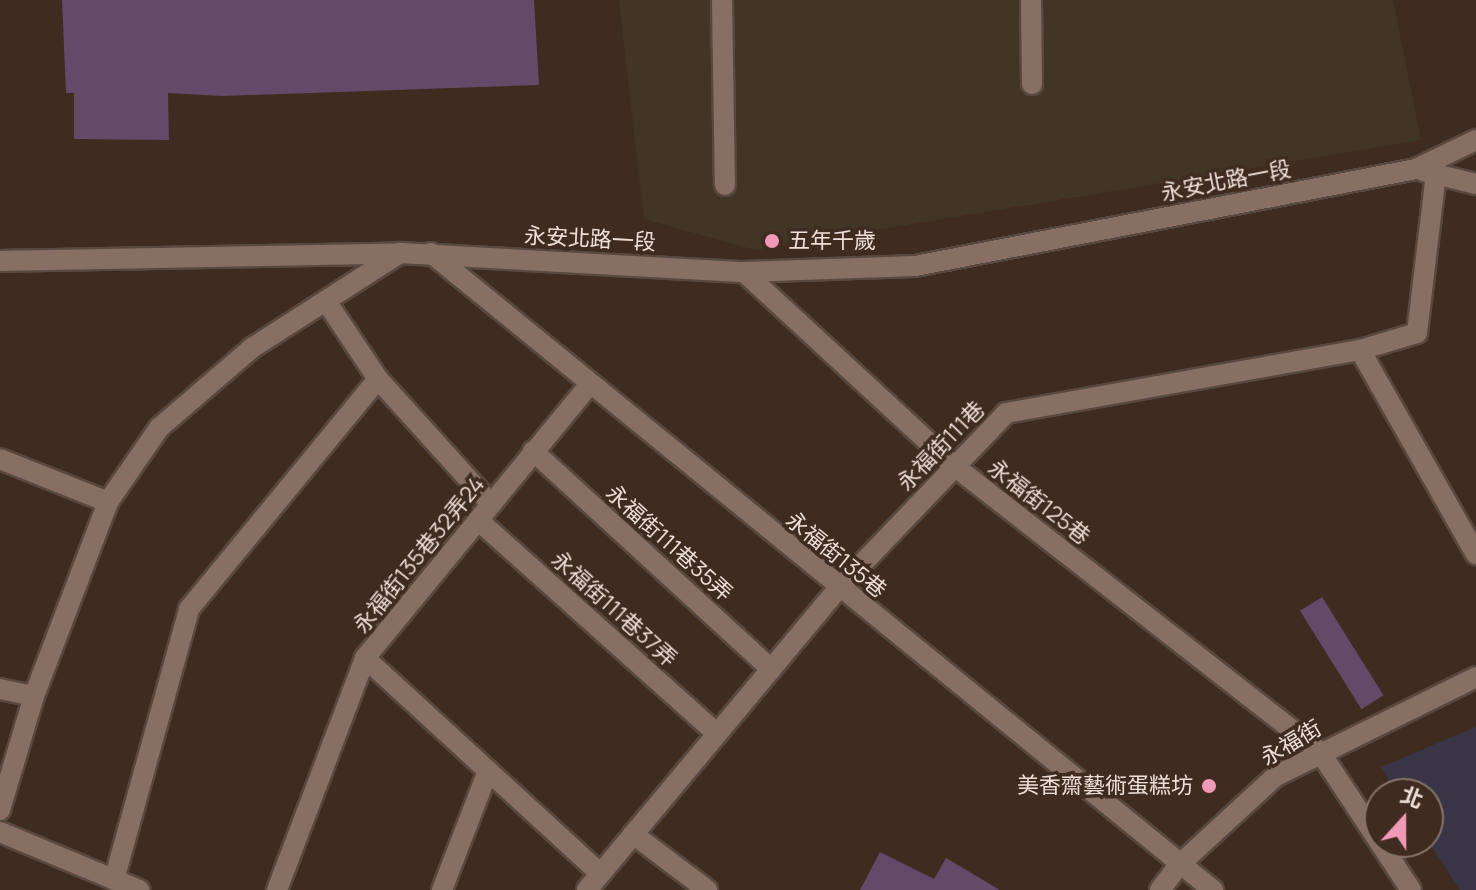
<!DOCTYPE html>
<meta charset="utf-8">
<style>
body{margin:0}
#map{position:relative;width:1476px;height:890px;overflow:hidden;background:#3f2b20;font-family:Manrope,"Noto Sans TC",sans-serif}
div>[style]{position:absolute}
.industrial>*{inset:0;background:#413626}
.education>*{inset:0;background:#393546}
.building>*{inset:0;background:#654968;transform-origin:0 0}
.roads{filter:drop-shadow(2px 0 #59483f) drop-shadow(-2px 0 #59483f) drop-shadow(0 2px #59483f) drop-shadow(0 -2px #59483f)}
.minor>*{height:20px;margin:-10px;padding:0 10px;transform-origin:10px;border-radius:10px;background:#876f63}
.dots>*{width:22px;height:22px;translate:-50% -50%;box-sizing:border-box;border:4px solid #3f2b20;border-radius:50%}
span{translate:-50% -50%;white-space:nowrap;text-align:center;line-height:1.15;-webkit-text-stroke:7px #3f2b20;paint-order:stroke}
.street-label{font-size:22px;color:#eddfd8}
.poi-label{font-size:22px;color:#eddfd8}
.left{translate:0 -50%;text-align:left}
.right{translate:-100% -50%;text-align:right}
.north{position:absolute;left:1364px;top:778px;width:80px;height:80px;box-sizing:border-box;background:#3f2b20;border:2px solid #85736a;border-radius:50%;rotate:21deg;font-size:22px;font-weight:700;line-height:32px;text-align:center;color:#eddfd8}
.north::after{content:'';display:block;margin:auto;width:28px;height:36px;background:#f09ab6;clip-path:polygon(50% 0,100% 100%,50% 72%,0 100%)}
</style>
<div id="map">
<div class="industrial">
<div style="clip-path:polygon(619px 0,1393px 0,1421px 140px,755px 250px,644px 219px)"></div>
</div>
<div class="education">
<div style="clip-path:polygon(1476px 727px,1476px 890px,1460px 890px,1428px 841px,1428px 794px,1398px 794px,1381px 767px)"></div>
</div>
<div class="building">
<div style="clip-path:polygon(62px 0,534px 0,539px 85px,222px 96px,168px 93px,169px 140px,74px 139px,74px 93px,66px 93px)"></div>
<div style="left:1322px;top:597px;width:116px;height:26px;rotate:58deg"></div>
<div style="clip-path:polygon(880px 852px,934px 879px,946px 858px,1000px 890px,860px 890px)"></div>
</div>
<div class="roads">
<div class="minor">
<div style="left:722px;top:0;width:185px;rotate:89.1deg"></div>
<div style="left:1031px;top:0;width:84px;rotate:89.3deg"></div>
<div style="left:1423px;top:171px;width:55px;rotate:13.8deg"></div>
<div style="left:431px;top:253px;width:1009px;rotate:39.17deg"></div>
<div style="left:0;top:261px;width:400px;rotate:-1.1deg"></div>
<div style="left:744px;top:272px;width:284px;rotate:42.7deg"></div>
<div style="left:953px;top:465px;width:466px;rotate:38deg"></div>
<div style="left:1320px;top:752px;width:165px;rotate:56.6deg"></div>
<div style="left:326px;top:301px;width:94px;rotate:56.3deg"></div>
<div style="left:378px;top:379px;width:169px;rotate:47.9deg"></div>
<div style="left:1360px;top:350px;width:59px;rotate:-16.6deg"></div>
<div style="left:1417px;top:333px;width:160px;rotate:-83.2deg"></div>
<div style="left:590px;top:384px;width:355px;rotate:129.4deg"></div>
<div style="left:365px;top:658px;width:319px;rotate:42.5deg"></div>
<div style="left:533px;top:451px;width:323px;rotate:42.5deg"></div>
<div style="left:0;top:459px;width:116px;rotate:21.7deg"></div>
<div style="left:478px;top:520px;width:321px;rotate:41.8deg"></div>
<div style="left:0;top:689px;width:35px;rotate:12deg"></div>
<div style="left:0;top:810px;width:119px;rotate:-73.4deg"></div>
<div style="left:34px;top:696px;width:208px;rotate:-69.1deg"></div>
<div style="left:108px;top:502px;width:90px;rotate:-55.4deg"></div>
<div style="left:159px;top:428px;width:123px;rotate:-40.7deg"></div>
<div style="left:252px;top:348px;width:176px;rotate:-32.7deg"></div>
<div style="left:400px;top:253px;width:345px;rotate:3.2deg"></div>
<div style="left:744px;top:272px;width:171px;rotate:-2deg"></div>
<div style="left:915px;top:266px;width:510px;rotate:-10.96deg"></div>
<div style="left:1416px;top:169px;width:67px;rotate:-25.8deg"></div>
<div style="left:0;top:832px;width:151px;rotate:22.6deg"></div>
<div style="left:633px;top:834px;width:93px;rotate:37.1deg"></div>
<div style="left:114px;top:880px;width:281px;rotate:-74.5deg"></div>
<div style="left:189px;top:609px;width:298px;rotate:-50.6deg"></div>
<div style="left:277px;top:890px;width:248px;rotate:-69.2deg"></div>
<div style="left:442px;top:890px;width:128px;rotate:-68.9deg"></div>
<div style="left:587px;top:890px;width:393px;rotate:-50.2deg"></div>
<div style="left:839px;top:588px;width:242px;rotate:-46.3deg"></div>
<div style="left:1006px;top:413px;width:360px;rotate:-10.1deg"></div>
<div style="left:1360px;top:350px;width:235px;rotate:60.4deg"></div>
<div style="left:1160px;top:890px;width:30px;rotate:-53deg"></div>
<div style="left:1178px;top:866px;width:133px;rotate:-42.6deg"></div>
<div style="left:1276px;top:776px;width:223px;rotate:-26.3deg"></div>
</div>
</div>
<div class="dots">
<div style="left:772px;top:241px;background:#f09ab6"></div>
<div style="left:1209px;top:786px;background:#f09ab6"></div>
</div>
<div class="street-label">
<span style="left:1226px;top:181px;rotate:-11deg">永安北路一段</span>
<span style="left:590px;top:239px;rotate:3deg">永安北路一段</span>
<span style="left:941px;top:446px;rotate:-46deg">永福街111巷</span>
<span style="left:1039px;top:502px;rotate:38deg">永福街125巷</span>
<span style="left:669px;top:543px;rotate:42deg">永福街111巷35弄</span>
<span style="left:419px;top:555px;rotate:-51deg">永福街135巷32弄24</span>
<span style="left:836px;top:555px;rotate:39deg">永福街135巷</span>
<span style="left:614px;top:609px;rotate:42deg">永福街111巷37弄</span>
<span style="left:1291px;top:743px;rotate:-31deg">永福街</span>
</div>
<div class="poi-label">
<span class="left" style="left:788px;top:241px">五年千歲</span>
<span class="right" style="left:1193px;top:786px">美香齋藝術蛋糕坊</span>
</div>
<div class="north">北</div>
</div>
